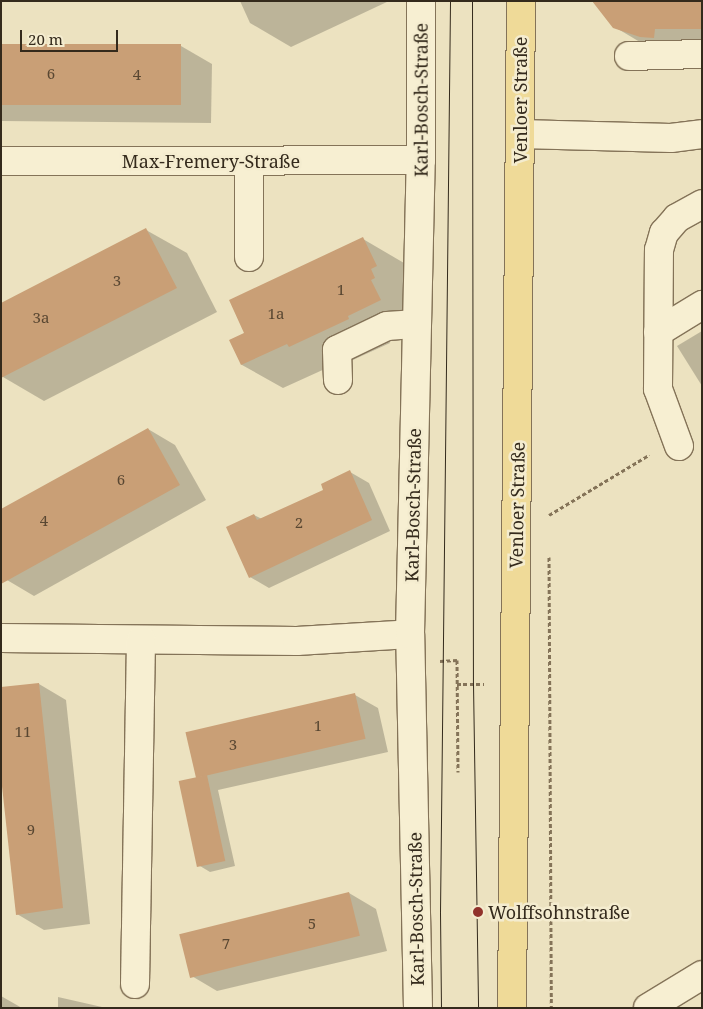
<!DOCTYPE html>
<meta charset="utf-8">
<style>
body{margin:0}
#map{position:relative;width:703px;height:1009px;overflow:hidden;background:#ece2c0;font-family:"Noto Serif",serif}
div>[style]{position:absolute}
.shadow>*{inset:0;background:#0003}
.building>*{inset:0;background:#c99f76;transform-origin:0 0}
.path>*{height:3px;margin-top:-1.5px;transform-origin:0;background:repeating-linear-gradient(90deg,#847358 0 4px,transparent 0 6.5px)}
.roads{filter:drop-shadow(1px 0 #847358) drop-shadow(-1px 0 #847358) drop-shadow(0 1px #847358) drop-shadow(0 -1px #847358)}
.minor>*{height:28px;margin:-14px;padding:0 14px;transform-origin:14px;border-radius:14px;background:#f7efd2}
.major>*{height:28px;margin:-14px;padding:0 14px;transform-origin:14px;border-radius:14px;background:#efda98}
.tram>*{height:1px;margin:-0.5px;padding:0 0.5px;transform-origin:0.5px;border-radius:0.5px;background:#342a1c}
.dots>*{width:14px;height:14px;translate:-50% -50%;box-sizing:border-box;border:2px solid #f4eccf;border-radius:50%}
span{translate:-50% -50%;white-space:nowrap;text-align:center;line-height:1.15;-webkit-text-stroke:5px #f4eccf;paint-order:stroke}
.number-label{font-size:15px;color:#594732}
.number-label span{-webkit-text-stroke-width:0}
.street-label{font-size:18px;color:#342a1c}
.poi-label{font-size:18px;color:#342a1c}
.left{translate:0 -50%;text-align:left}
.frame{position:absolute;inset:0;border:2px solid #342a1c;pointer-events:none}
.scale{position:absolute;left:20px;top:30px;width:98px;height:22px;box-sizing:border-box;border:2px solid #342a1c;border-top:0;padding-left:6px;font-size:15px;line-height:18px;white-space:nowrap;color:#342a1c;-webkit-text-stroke:4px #f4eccf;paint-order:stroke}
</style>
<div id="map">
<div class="shadow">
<div style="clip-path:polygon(240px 1px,389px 1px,291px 47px,250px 23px)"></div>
<div style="clip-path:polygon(702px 1px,702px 47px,650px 48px,618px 29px)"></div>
<div style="clip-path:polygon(1px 44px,181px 46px,212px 64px,211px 123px,1px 121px)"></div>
<div style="clip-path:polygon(146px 230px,187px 253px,217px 312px,44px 401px,3px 377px,1px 373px)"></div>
<div style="clip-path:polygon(363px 239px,404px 263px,417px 290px,388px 339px,390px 343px,331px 370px,327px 368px,283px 388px,242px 365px,231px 340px,245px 333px)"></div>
<div style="clip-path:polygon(702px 331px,702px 386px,677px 346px)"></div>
<div style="clip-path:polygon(148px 429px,175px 445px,206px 500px,34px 596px,7px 580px)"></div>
<div style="clip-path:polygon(350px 472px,369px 483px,390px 531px,269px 588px,250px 577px,254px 515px,262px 519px,325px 490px)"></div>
<div style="clip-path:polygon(39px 684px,66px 700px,90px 924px,44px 930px,17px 914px)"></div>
<div style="clip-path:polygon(355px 695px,378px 708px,388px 752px,218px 790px,235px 866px,210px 872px,200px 866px,199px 778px)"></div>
<div style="clip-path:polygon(349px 893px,376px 909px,387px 951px,217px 991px,190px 975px)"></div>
<div style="clip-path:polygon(1px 996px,22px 1008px,1px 1008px)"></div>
<div style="clip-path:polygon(58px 997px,102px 1007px,202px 1008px,53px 1008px,58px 1007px)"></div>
</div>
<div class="building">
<div style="clip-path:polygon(592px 1px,702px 1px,702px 29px,655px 29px,654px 38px,640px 37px,613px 28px)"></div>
<div style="left:1px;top:44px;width:180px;height:61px"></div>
<div style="clip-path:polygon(146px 228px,177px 288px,1px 378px,1px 303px)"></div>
<div style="clip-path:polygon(363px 237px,377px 266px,371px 269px,375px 278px,371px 280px,381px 300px,348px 316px,349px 319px,289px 347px,287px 344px,241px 365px,229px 340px,244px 333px,229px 300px)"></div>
<div style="clip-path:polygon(148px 428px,180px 485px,1px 584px,1px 509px)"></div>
<div style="clip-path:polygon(350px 470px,372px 520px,249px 578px,226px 527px,254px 514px,257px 520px,323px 490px,321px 484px)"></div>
<div style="clip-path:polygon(39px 683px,63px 908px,16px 915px,1px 777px,1px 687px)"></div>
<div style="left:355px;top:693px;width:47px;height:174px;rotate:77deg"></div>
<div style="left:207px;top:775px;width:88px;height:29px;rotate:78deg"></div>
<div style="left:349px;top:892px;width:45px;height:175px;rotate:76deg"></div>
</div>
<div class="path">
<div style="left:549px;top:515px;width:117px;rotate:-31deg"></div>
<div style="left:549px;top:557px;width:451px;rotate:89.7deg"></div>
<div style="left:440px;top:661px;width:17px;rotate:-3deg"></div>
<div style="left:457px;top:660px;width:112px;rotate:89.5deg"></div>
<div style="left:457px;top:684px;width:27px"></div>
</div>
<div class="roads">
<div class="minor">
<div style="left:629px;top:56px;width:73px;rotate:-1.6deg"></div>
<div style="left:520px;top:134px;width:151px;rotate:1.5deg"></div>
<div style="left:671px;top:138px;width:31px;rotate:-7deg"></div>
<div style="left:1px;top:161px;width:420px;rotate:-0.1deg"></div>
<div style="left:249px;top:257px;width:96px;rotate:-90deg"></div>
<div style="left:658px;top:332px;width:52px;rotate:-31.5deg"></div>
<div style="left:338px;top:380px;width:30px;rotate:-92deg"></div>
<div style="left:337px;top:350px;width:55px;rotate:-25.6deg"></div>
<div style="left:387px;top:326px;width:30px;rotate:-4deg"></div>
<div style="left:679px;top:446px;width:61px;rotate:-110.2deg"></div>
<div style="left:658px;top:389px;width:139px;rotate:-89.6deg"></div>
<div style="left:659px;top:250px;width:18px;rotate:-74deg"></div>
<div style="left:664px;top:233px;width:20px;rotate:-49deg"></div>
<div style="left:677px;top:218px;width:29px;rotate:-29deg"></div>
<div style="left:1px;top:638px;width:296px;rotate:0.6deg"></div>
<div style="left:297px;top:641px;width:113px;rotate:-3.5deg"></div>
<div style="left:135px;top:984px;width:344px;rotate:-89deg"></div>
<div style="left:418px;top:1008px;width:374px;rotate:-91.2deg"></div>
<div style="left:410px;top:634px;width:474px;rotate:-88.7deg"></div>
<div style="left:421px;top:160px;width:159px;rotate:-90deg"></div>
<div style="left:648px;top:1008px;width:63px;rotate:-31.4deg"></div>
</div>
<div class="major">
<div style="left:512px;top:1008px;width:1007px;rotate:-89.49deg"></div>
</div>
</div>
<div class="tram">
<div style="left:472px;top:1px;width:683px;rotate:89.92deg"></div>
<div style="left:473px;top:684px;width:324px;rotate:89.1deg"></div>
<div style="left:441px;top:1008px;width:96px;rotate:-90.6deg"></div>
<div style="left:440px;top:912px;width:911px;rotate:-89.37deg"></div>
</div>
<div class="dots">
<div style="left:478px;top:912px;background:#91322b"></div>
</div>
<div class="number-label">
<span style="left:51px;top:74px">6</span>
<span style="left:137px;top:75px">4</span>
<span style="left:117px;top:281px">3</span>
<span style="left:341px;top:290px">1</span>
<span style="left:276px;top:314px">1a</span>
<span style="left:41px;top:318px">3a</span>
<span style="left:121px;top:480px">6</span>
<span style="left:44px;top:521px">4</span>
<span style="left:299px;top:523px">2</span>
<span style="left:318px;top:726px">1</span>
<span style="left:23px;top:732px">11</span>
<span style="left:233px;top:745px">3</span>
<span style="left:31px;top:830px">9</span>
<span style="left:312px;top:924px">5</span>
<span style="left:226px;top:944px">7</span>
</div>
<div class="street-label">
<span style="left:421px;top:100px;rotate:-90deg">Karl-Bosch-Straße</span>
<span style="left:520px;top:100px;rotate:-90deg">Venloer Straße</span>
<span style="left:211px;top:161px">Max-Fremery-Straße</span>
<span style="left:413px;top:505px;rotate:-89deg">Karl-Bosch-Straße</span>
<span style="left:517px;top:505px;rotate:-89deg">Venloer Straße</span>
<span style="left:416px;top:909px;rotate:-91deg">Karl-Bosch-Straße</span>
</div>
<div class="poi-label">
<span class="left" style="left:488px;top:912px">Wolffsohnstraße</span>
</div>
<div class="frame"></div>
<div class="scale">20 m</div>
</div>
